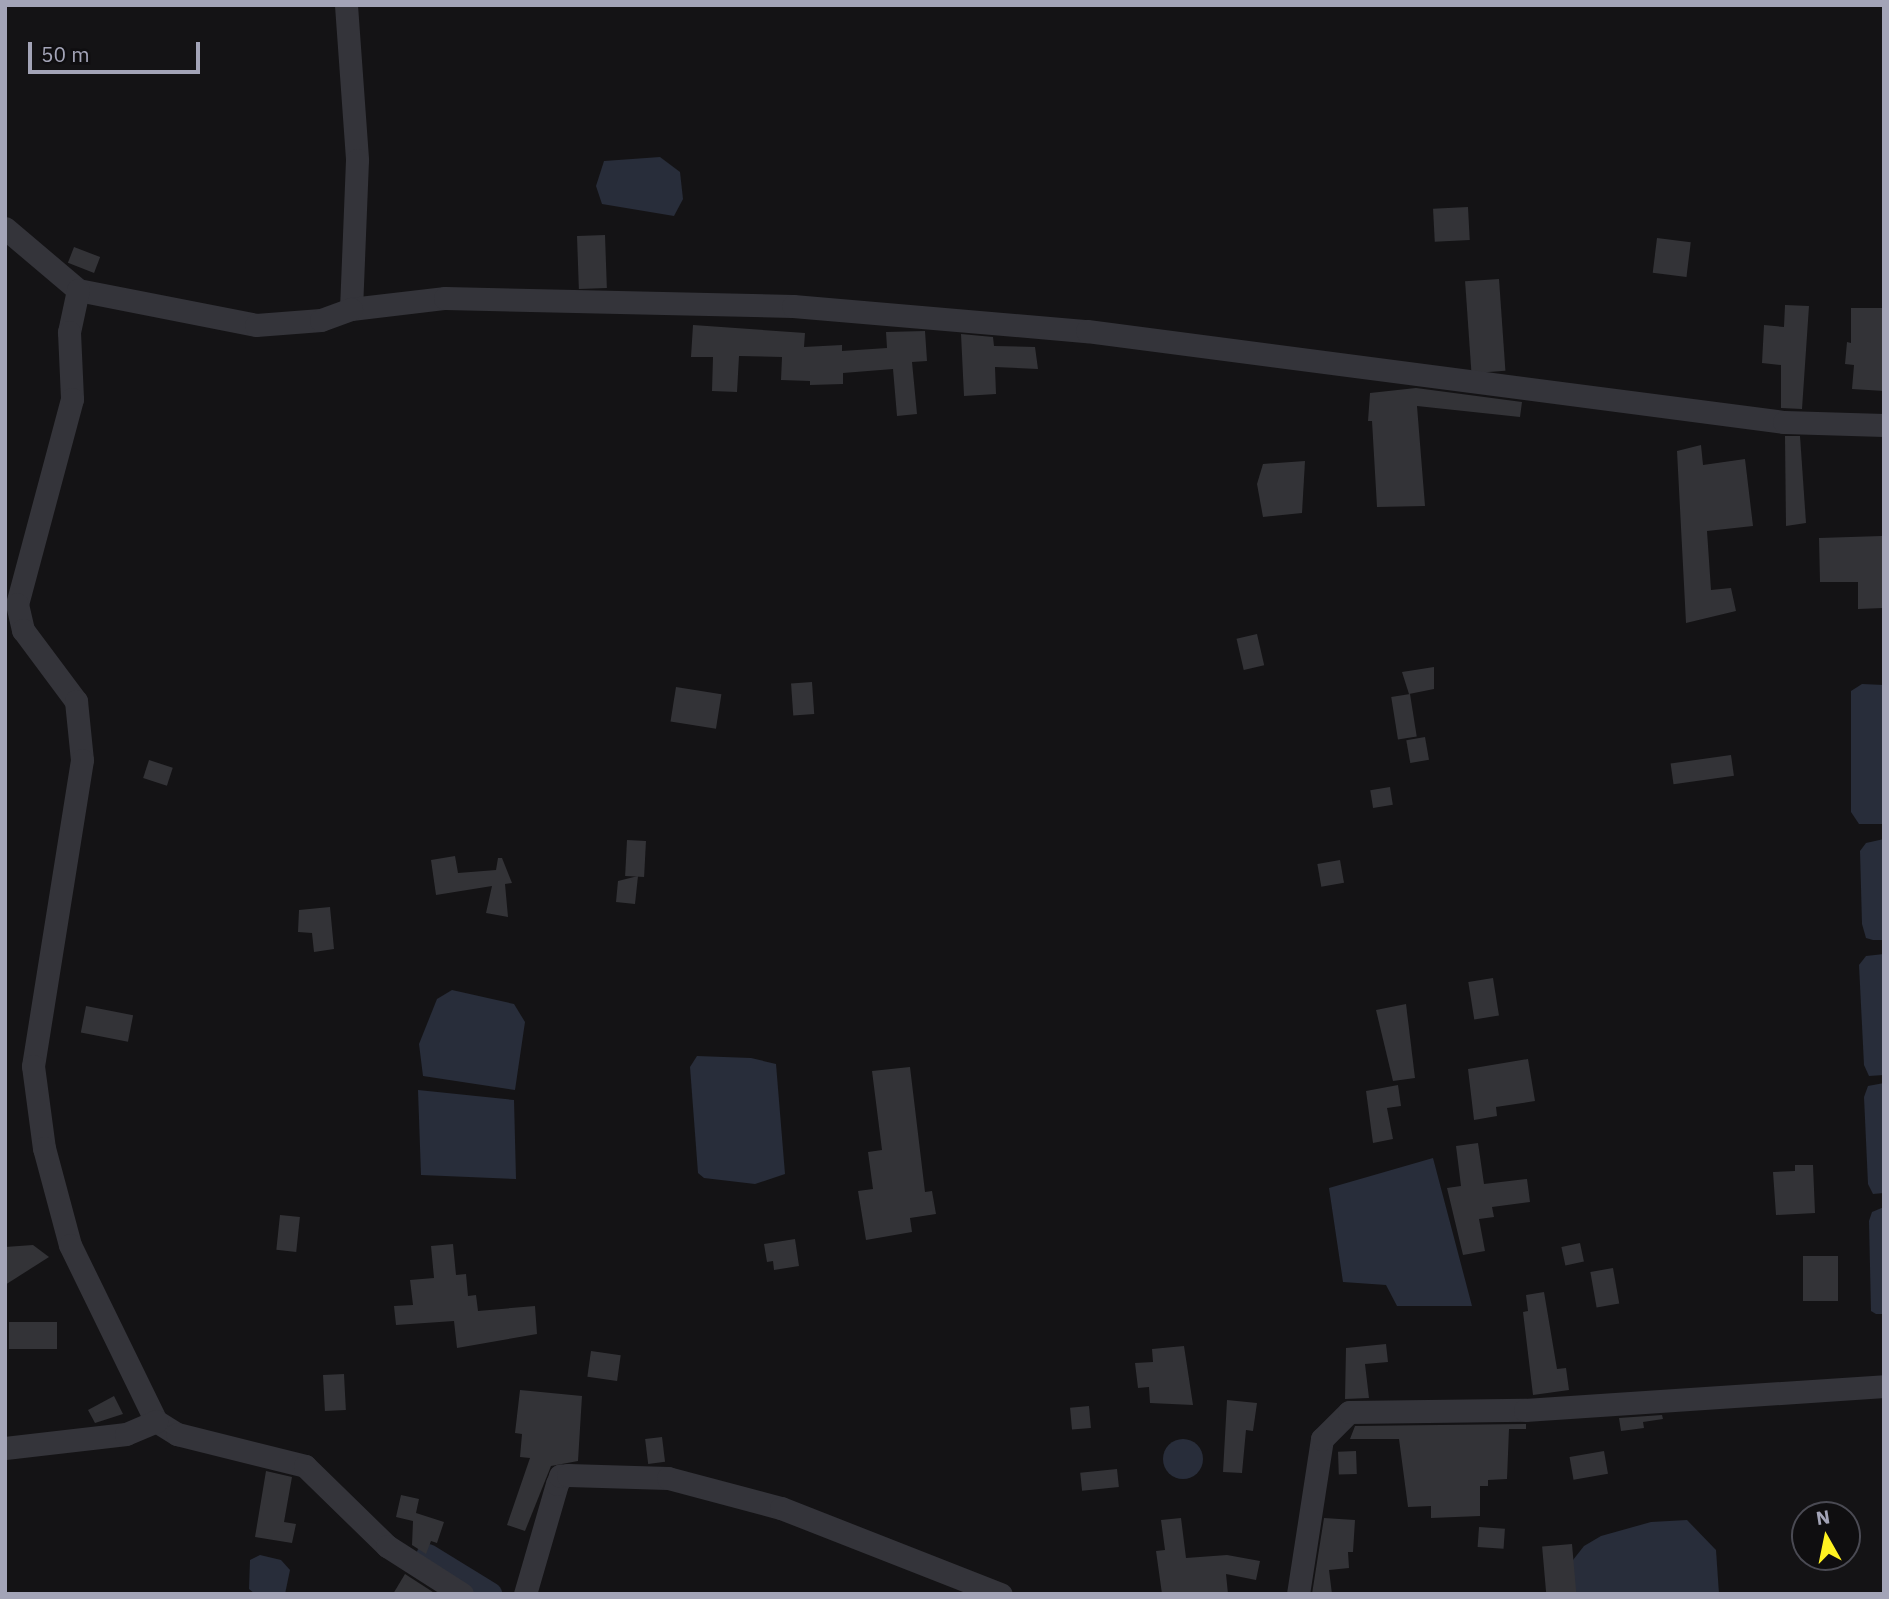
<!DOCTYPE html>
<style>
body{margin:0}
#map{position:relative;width:1889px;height:1599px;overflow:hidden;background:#141315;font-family:"IBM Plex Sans",sans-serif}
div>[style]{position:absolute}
.water>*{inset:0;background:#282d3a}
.round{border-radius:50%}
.canal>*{height:24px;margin:-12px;padding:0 12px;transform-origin:12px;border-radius:12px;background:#282d3a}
.building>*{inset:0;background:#333337;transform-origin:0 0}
.street>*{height:23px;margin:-11.5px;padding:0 11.5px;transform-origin:11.5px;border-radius:11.5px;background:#34343a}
span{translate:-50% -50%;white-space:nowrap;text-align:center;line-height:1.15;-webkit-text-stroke:6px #0f0e10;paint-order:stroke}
.frame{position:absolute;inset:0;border:7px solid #a3a4b7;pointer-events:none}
.north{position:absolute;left:1791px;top:1501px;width:70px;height:70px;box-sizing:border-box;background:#0f0e10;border:2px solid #4a4a53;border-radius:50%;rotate:351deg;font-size:19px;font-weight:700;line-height:28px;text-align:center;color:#a3a4b7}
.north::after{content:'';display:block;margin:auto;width:24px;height:32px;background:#fff221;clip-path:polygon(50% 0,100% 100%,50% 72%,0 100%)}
.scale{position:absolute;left:28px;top:42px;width:172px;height:32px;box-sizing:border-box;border:4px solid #a3a4b7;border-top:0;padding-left:9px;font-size:21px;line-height:24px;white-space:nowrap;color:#a3a4b7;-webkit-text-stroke:5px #0f0e10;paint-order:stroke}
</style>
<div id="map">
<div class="water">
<div style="clip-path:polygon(660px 157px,680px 172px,683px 199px,674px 216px,602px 204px,596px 186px,604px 161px)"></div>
<div style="clip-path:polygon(1862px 684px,1884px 685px,1884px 824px,1859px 824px,1851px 812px,1851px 691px)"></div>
<div style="clip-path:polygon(1884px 839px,1884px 940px,1873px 940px,1866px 938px,1862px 924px,1860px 851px,1866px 843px)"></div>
<div style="clip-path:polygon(1884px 954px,1884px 1075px,1869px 1076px,1864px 1065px,1859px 965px,1866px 956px)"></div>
<div style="clip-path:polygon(452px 990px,514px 1004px,525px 1022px,515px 1090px,423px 1076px,419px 1044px,437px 999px)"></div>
<div style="clip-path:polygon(697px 1056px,751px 1058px,776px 1064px,785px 1174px,755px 1184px,704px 1178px,698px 1173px,690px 1067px)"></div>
<div style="clip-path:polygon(1884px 1083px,1884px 1193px,1873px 1194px,1868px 1184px,1864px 1097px,1868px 1086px)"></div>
<div style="clip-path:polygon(418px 1090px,514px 1100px,516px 1179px,421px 1175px)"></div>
<div style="clip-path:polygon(1433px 1158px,1472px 1306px,1397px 1306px,1386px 1285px,1343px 1282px,1329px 1188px)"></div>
<div style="clip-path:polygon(1884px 1207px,1884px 1314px,1876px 1314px,1871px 1311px,1869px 1221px,1872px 1212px)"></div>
<div class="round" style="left:1163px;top:1439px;width:40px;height:40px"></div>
<div style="clip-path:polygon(1687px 1520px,1716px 1550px,1719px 1594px,1573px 1594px,1573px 1560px,1584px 1546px,1601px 1536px,1651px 1522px)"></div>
<div style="clip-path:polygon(260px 1555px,281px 1560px,290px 1570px,285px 1594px,255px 1594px,249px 1589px,250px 1560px)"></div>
</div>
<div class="canal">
<div style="left:428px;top:1556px;width:73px;rotate:31.5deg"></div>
</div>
<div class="building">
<div style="left:1468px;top:207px;width:33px;height:35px;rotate:87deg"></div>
<div style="left:605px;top:235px;width:53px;height:28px;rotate:88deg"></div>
<div style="left:1657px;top:238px;width:34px;height:35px;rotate:7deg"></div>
<div style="left:74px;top:247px;width:28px;height:17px;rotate:21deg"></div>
<div style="left:1499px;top:279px;width:92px;height:34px;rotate:86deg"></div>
<div style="clip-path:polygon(1785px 305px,1809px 306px,1802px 409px,1781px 408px,1781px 365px,1762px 363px,1764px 325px,1784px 327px)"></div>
<div style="clip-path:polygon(1851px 308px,1884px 308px,1884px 391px,1852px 389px,1854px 365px,1845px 364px,1847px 342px,1851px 343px)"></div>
<div style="clip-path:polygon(693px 325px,805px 333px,804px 347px,842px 345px,842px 351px,887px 348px,886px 332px,925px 331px,927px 361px,912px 362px,917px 414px,897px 416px,893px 369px,843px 373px,843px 384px,810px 385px,810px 381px,781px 380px,782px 357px,739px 356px,737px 392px,712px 391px,713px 357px,691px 357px)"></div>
<div style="clip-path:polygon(961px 334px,993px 337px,994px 346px,1035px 347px,1038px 369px,995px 367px,996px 394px,964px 396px)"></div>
<div style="clip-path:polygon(1416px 388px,1522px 402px,1520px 417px,1417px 406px,1425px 506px,1377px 507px,1372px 421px,1368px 421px,1370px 393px)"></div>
<div style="clip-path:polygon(1785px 436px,1800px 436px,1806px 523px,1786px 526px)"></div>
<div style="clip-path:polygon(1701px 445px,1703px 465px,1745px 459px,1753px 526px,1707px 531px,1711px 590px,1731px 588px,1736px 611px,1686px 623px,1677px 451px)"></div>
<div style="clip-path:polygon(1305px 461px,1302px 513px,1263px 517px,1257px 484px,1263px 464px)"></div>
<div style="clip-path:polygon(1882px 536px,1883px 608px,1858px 609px,1858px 582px,1820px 582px,1819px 538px)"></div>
<div style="left:1257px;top:634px;width:32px;height:21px;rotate:77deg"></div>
<div style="clip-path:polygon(1434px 667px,1434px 689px,1409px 694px,1402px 672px)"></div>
<div style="left:812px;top:682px;width:32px;height:21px;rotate:86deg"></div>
<div style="left:676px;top:687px;width:46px;height:35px;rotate:9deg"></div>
<div style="left:1410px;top:694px;width:43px;height:19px;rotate:81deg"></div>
<div style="left:1425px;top:737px;width:23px;height:19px;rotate:80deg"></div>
<div style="left:1731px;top:755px;width:21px;height:61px;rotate:82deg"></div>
<div style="left:149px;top:760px;width:25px;height:19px;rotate:18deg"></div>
<div style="left:1390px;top:787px;width:18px;height:20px;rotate:81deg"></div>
<div style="left:627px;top:840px;width:19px;height:36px;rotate:3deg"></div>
<div style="clip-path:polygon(455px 856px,458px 873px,496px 870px,498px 858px,502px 858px,512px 883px,505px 884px,508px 917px,486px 913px,492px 886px,436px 895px,431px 860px)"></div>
<div style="left:1340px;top:860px;width:23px;height:23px;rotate:80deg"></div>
<div style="clip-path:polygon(638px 876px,635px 904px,616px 902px,618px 881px)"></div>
<div style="clip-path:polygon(330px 907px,334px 949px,314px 952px,312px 933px,298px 932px,299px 910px)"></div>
<div style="left:1493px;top:978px;width:38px;height:25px;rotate:81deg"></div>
<div style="clip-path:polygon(1406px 1004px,1415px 1078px,1393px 1081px,1376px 1010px)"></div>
<div style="left:86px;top:1006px;width:48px;height:27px;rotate:11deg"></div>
<div style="clip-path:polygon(1528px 1059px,1535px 1101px,1496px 1107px,1497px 1116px,1474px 1120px,1468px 1069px)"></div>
<div style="clip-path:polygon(910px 1067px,925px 1192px,932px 1191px,936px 1214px,910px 1218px,912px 1232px,866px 1240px,858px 1191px,873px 1189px,868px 1152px,882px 1150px,872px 1071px)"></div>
<div style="clip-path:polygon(1398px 1085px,1401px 1106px,1387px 1108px,1393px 1139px,1373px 1143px,1366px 1091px)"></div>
<div style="clip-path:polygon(1478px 1143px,1484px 1184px,1527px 1179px,1530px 1202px,1492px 1207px,1494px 1217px,1479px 1219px,1485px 1251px,1463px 1255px,1447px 1188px,1461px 1186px,1456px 1146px)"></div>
<div style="clip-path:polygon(1795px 1165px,1813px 1165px,1815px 1213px,1776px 1215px,1773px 1172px,1795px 1171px)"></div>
<div style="left:280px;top:1215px;width:20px;height:35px;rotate:6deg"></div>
<div style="clip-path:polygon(795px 1239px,799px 1266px,774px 1270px,773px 1261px,767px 1262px,764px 1244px)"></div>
<div style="left:1580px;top:1243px;width:19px;height:19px;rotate:78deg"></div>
<div style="clip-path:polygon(453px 1244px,456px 1275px,466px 1274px,468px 1296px,476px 1295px,478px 1311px,535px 1306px,537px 1334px,457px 1348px,454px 1321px,396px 1325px,394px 1306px,413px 1305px,410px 1280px,434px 1278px,431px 1246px)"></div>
<div style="clip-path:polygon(33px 1245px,49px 1257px,5px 1285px,5px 1247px)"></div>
<div style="left:1803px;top:1256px;width:35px;height:45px"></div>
<div style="left:1613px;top:1268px;width:36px;height:23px;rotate:80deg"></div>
<div style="clip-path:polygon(1544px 1292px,1557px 1369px,1566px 1368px,1569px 1390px,1533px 1395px,1523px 1312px,1528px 1311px,1526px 1295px)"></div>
<div style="left:57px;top:1322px;width:27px;height:48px;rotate:90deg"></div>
<div style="clip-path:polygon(1386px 1344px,1388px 1362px,1365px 1364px,1369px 1398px,1345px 1399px,1346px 1348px)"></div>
<div style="clip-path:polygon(1184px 1346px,1193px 1405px,1150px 1403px,1149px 1387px,1138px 1388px,1135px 1363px,1153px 1362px,1152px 1349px)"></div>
<div style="left:591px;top:1351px;width:30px;height:26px;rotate:8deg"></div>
<div style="left:344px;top:1374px;width:36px;height:21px;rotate:87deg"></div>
<div style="clip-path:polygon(520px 1390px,582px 1396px,578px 1461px,551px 1466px,525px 1531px,507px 1525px,530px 1458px,520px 1457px,522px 1434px,515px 1433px)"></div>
<div style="clip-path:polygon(114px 1396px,123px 1414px,95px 1423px,88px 1410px)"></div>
<div style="clip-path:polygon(1227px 1400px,1257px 1403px,1253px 1431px,1246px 1430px,1242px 1473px,1223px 1472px)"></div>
<div style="left:1089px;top:1406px;width:22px;height:19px;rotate:85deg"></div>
<div style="clip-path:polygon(1662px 1415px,1663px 1419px,1643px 1422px,1644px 1428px,1621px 1431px,1619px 1418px)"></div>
<div style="clip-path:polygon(1526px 1424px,1526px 1429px,1509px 1429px,1507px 1479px,1488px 1480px,1488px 1486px,1480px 1486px,1480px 1516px,1431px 1518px,1431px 1506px,1408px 1507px,1399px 1439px,1350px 1439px,1355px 1426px)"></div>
<div style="left:662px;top:1437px;width:25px;height:17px;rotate:83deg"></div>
<div style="left:1356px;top:1451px;width:23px;height:18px;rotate:88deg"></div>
<div style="left:1604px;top:1451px;width:23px;height:35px;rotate:80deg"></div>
<div style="left:1117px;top:1469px;width:18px;height:37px;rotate:84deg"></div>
<div style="clip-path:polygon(266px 1471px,292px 1477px,284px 1522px,296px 1524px,292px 1543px,255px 1537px)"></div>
<div style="clip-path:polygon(401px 1495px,419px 1499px,416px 1513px,444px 1522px,437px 1543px,431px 1541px,426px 1554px,412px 1545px,413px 1521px,396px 1517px)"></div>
<div style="clip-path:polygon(1181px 1518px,1186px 1558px,1227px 1555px,1260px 1561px,1256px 1580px,1226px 1574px,1228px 1594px,1162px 1594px,1156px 1551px,1165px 1550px,1161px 1520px)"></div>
<div style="clip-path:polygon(1324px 1518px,1355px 1520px,1353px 1552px,1348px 1552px,1349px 1568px,1329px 1570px,1332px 1594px,1312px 1594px)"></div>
<div style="left:1479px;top:1527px;width:26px;height:20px;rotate:4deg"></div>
<div style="left:1572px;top:1544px;width:50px;height:30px;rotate:85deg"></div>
<div style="clip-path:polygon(405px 1574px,436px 1594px,393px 1594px)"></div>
</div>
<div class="street">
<div style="left:346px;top:5px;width:155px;rotate:85.9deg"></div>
<div style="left:357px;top:160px;width:149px;rotate:92.3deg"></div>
<div style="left:351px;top:309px;width:95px;rotate:-6.7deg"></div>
<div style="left:445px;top:298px;width:348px;rotate:1.3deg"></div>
<div style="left:793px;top:306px;width:295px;rotate:4.9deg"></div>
<div style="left:1087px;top:331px;width:703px;rotate:7.44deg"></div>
<div style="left:1784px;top:422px;width:100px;rotate:1.7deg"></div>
<div style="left:5px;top:228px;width:96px;rotate:40.3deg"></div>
<div style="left:78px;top:290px;width:181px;rotate:11.1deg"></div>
<div style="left:256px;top:325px;width:65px;rotate:-4.4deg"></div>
<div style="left:321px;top:320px;width:32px;rotate:-20deg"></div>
<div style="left:78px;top:290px;width:43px;rotate:102.1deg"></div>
<div style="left:69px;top:332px;width:67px;rotate:87.4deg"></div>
<div style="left:72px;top:399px;width:212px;rotate:105deg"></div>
<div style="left:17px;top:604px;width:27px;rotate:77deg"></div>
<div style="left:23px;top:630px;width:89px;rotate:53.3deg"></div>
<div style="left:76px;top:701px;width:59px;rotate:84.2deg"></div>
<div style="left:82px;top:760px;width:310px;rotate:99.1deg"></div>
<div style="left:33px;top:1066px;width:83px;rotate:82.4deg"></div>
<div style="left:44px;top:1148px;width:100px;rotate:75deg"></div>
<div style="left:70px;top:1245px;width:196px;rotate:64deg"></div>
<div style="left:156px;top:1421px;width:25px;rotate:32deg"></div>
<div style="left:177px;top:1434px;width:132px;rotate:14deg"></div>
<div style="left:305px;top:1466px;width:115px;rotate:44.3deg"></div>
<div style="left:387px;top:1546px;width:89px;rotate:32.6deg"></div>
<div style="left:5px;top:1448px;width:122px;rotate:-6.6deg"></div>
<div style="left:126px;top:1434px;width:33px;rotate:-23deg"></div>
<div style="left:525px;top:1594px;width:115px;rotate:-73.8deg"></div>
<div style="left:557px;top:1484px;width:9px;rotate:-69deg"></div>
<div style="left:560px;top:1476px;width:8px;rotate:-7deg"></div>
<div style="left:568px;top:1475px;width:100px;rotate:1.7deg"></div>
<div style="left:668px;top:1478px;width:117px;rotate:14.9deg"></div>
<div style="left:781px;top:1508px;width:236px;rotate:21.4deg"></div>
<div style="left:1298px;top:1594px;width:157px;rotate:-81.2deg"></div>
<div style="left:1322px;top:1439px;width:38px;rotate:-45deg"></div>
<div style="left:1349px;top:1412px;width:176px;rotate:-0.7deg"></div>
<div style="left:1525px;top:1410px;width:360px;rotate:-3.8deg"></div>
</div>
<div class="frame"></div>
<div class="north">N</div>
<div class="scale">50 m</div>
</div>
